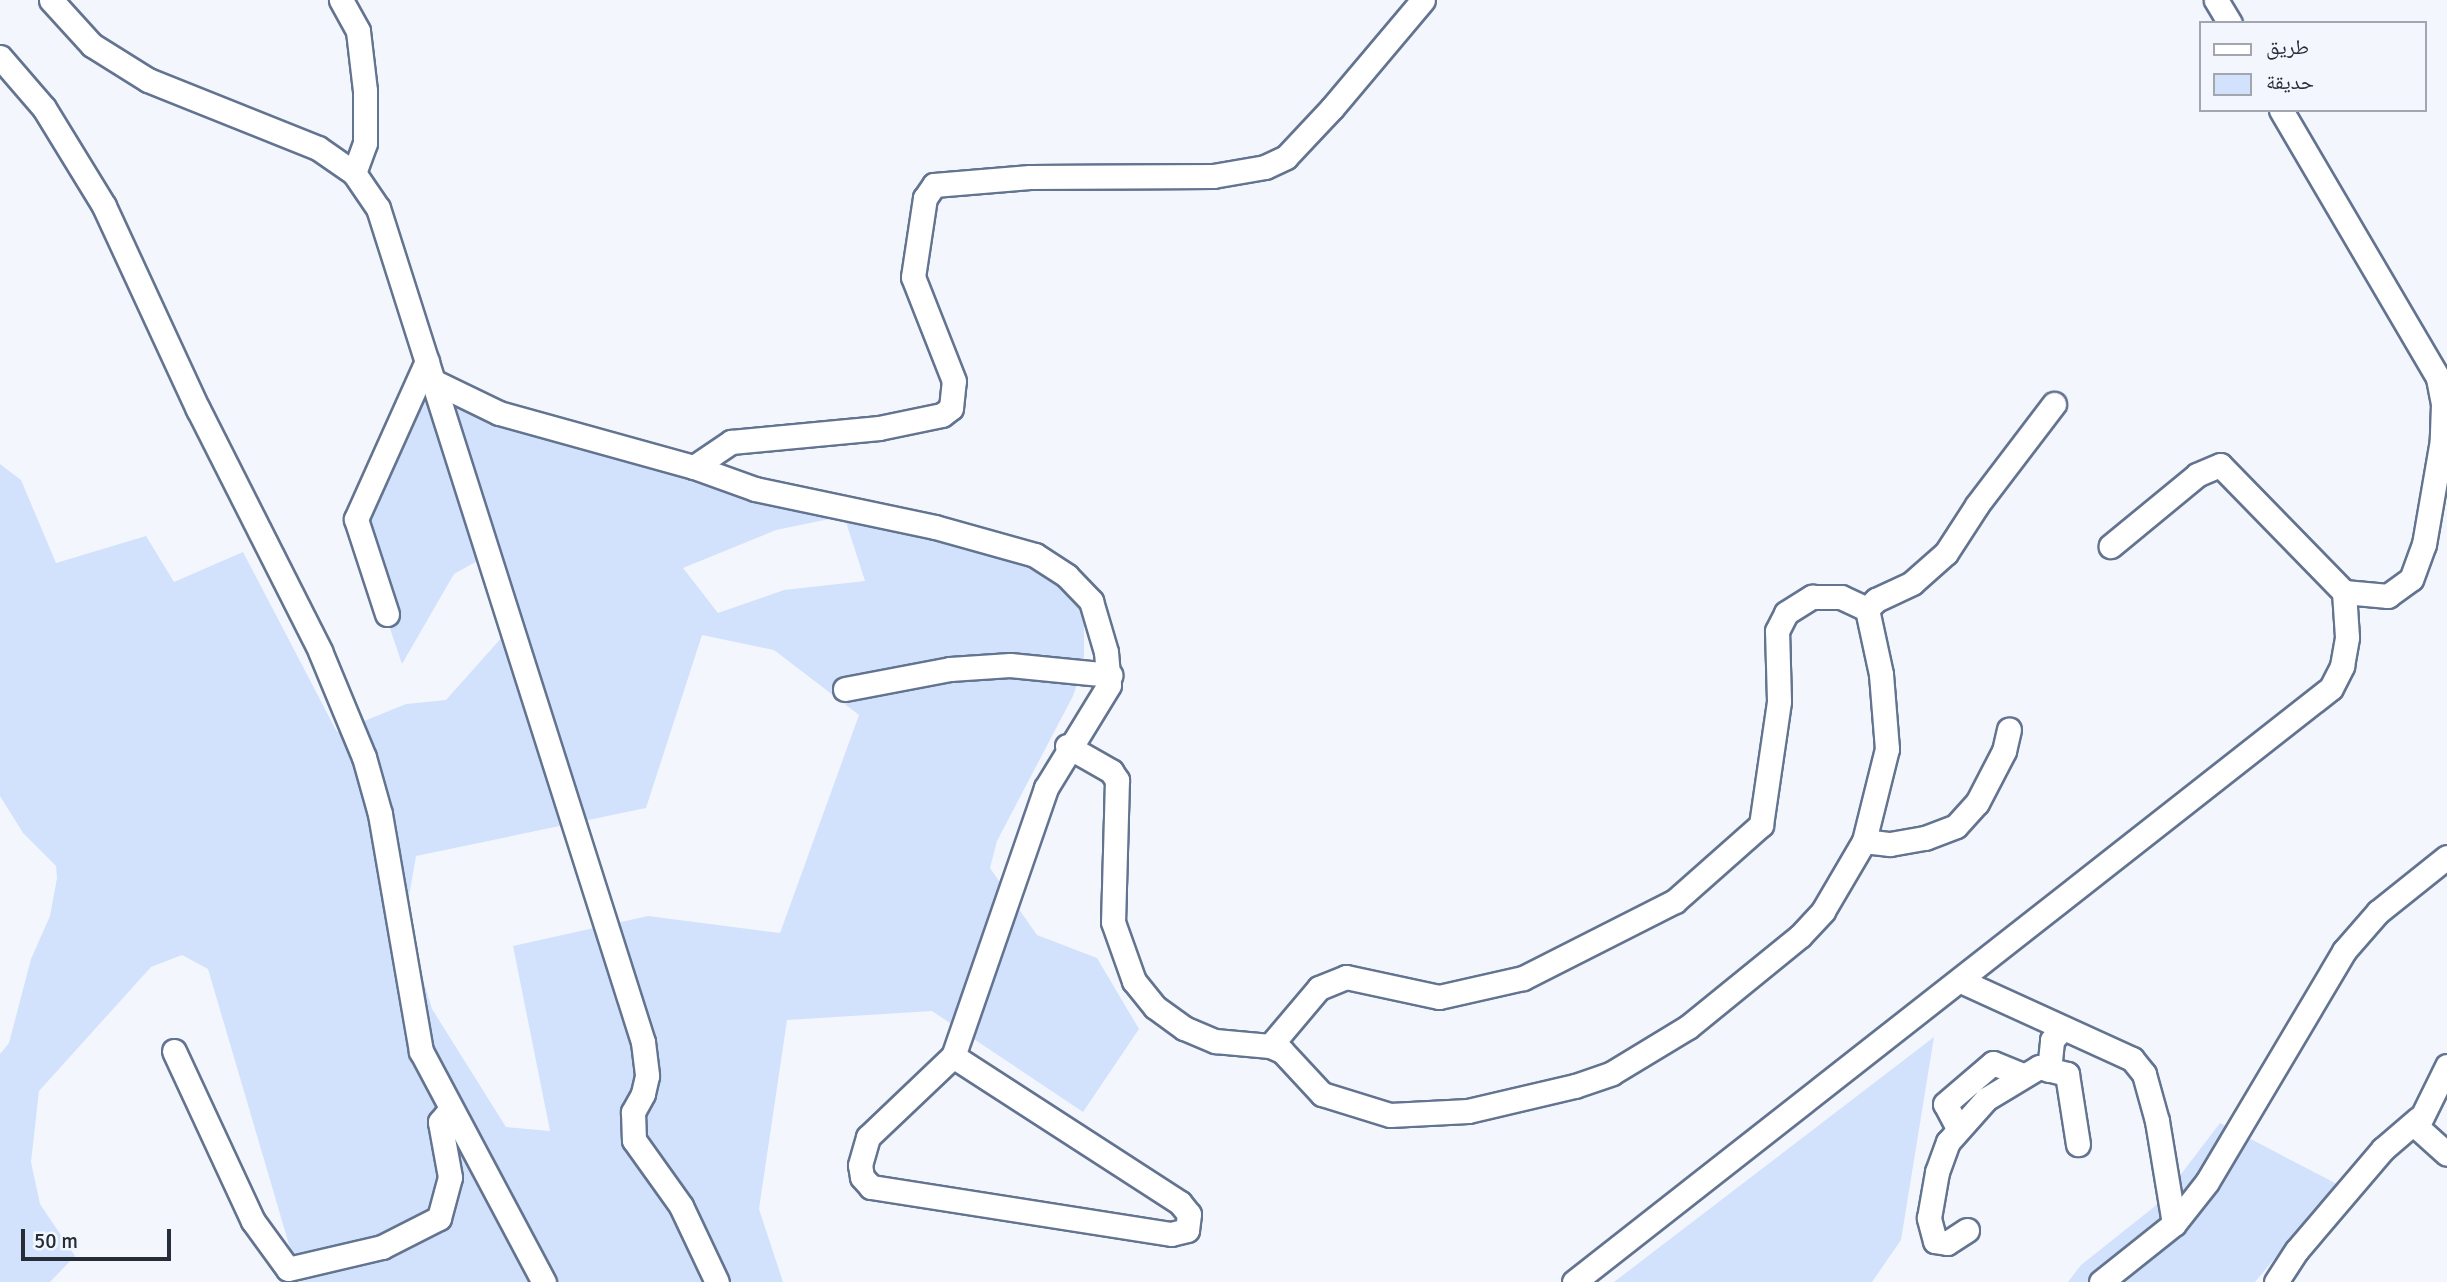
<!DOCTYPE html>
<meta charset="utf-8">
<style>
body{margin:0}
#map{position:relative;width:2447px;height:1282px;overflow:hidden;background:#f3f7fd;font-family:Signika,"Noto Naskh Arabic",sans-serif}
div>[style]{position:absolute}
.green>*{inset:0;background:#d2e2fc}
.roads{filter:drop-shadow(2px 0 #637490) drop-shadow(-2px 0 #637490) drop-shadow(0 2px #637490) drop-shadow(0 -2px #637490)}
.minor>*{height:23px;margin:-11.5px;padding:0 11.5px;transform-origin:11.5px;border-radius:11.5px;background:#fff}
span{translate:-50% -50%;white-space:nowrap;text-align:center;line-height:1.15;-webkit-text-stroke:7px #f3f7fd;paint-order:stroke}
.legend{position:absolute;left:2199px;top:21px;width:228px;height:91px;box-sizing:border-box;background:#f3f7fd;border:2px solid #a1a6af;margin:0;padding:9px 12px;list-style:none;font-size:21px;color:#262d39}
.legend li{display:flex;align-items:center;gap:14px;height:35px}
.legend b{width:35px;border:2px solid #a1a6af}
.scale{position:absolute;left:21px;top:1229px;width:150px;height:32px;box-sizing:border-box;border:4px solid #262d39;border-top:0;padding-left:9px;font-size:21px;line-height:24px;white-space:nowrap;color:#262d39;-webkit-text-stroke:5px #f3f7fd;paint-order:stroke}
</style>
<div id="map">
<div class="green">
<div style="clip-path:polygon(evenodd,430px 370px,521px 414px,1008px 546px,1084px 600px,1084px 664px,1073px 696px,997px 841px,990px 868px,1037px 935px,1097px 958px,1139px 1029px,1083px 1112px,932px 1011px,787px 1020px,759px 1209px,783px 1282px,300px 1282px,208px 969px,182px 955px,151px 967px,39px 1091px,31px 1162px,40px 1204px,75px 1256px,50px 1282px,0 1282px,0 1054px,9px 1043px,31px 959px,50px 916px,57px 878px,56px 866px,23px 833px,0 796px,0 464px,21px 480px,56px 563px,146px 536px,174px 582px,243px 552px,337px 732px,406px 704px,446px 700px,504px 635px,479px 560px,454px 574px,402px 664px,356px 528px,430px 370px,844px 516px,865px 581px,784px 590px,718px 613px,683px 568px,776px 530px,844px 516px,430px 370px,702px 635px,774px 650px,859px 715px,780px 933px,648px 916px,513px 946px,550px 1131px,506px 1127px,432px 1009px,405px 920px,416px 856px,646px 808px,702px 635px)"></div>
<div style="clip-path:polygon(1934px 1037px,1901px 1240px,1872px 1282px,1614px 1282px)"></div>
<div style="clip-path:polygon(2220px 1123px,2337px 1184px,2255px 1282px,2068px 1282px,2081px 1265px,2159px 1203px)"></div>
</div>
<div class="roads">
<div class="minor">
<div style="left:51px;top:0;width:61px;rotate:47.7deg"></div>
<div style="left:92px;top:45px;width:66px;rotate:32deg"></div>
<div style="left:148px;top:80px;width:183px;rotate:21.8deg"></div>
<div style="left:318px;top:148px;width:44px;rotate:34.8deg"></div>
<div style="left:354px;top:173px;width:42px;rotate:55.6deg"></div>
<div style="left:378px;top:208px;width:875px;rotate:72.37deg"></div>
<div style="left:643px;top:1042px;width:34px;rotate:83deg"></div>
<div style="left:647px;top:1076px;width:18px;rotate:103deg"></div>
<div style="left:643px;top:1094px;width:21px;rotate:119deg"></div>
<div style="left:633px;top:1112px;width:28px;rotate:88deg"></div>
<div style="left:634px;top:1140px;width:81px;rotate:54.5deg"></div>
<div style="left:681px;top:1206px;width:84px;rotate:64.7deg"></div>
<div style="left:341px;top:0;width:35px;rotate:61deg"></div>
<div style="left:358px;top:31px;width:60px;rotate:83.3deg"></div>
<div style="left:365px;top:91px;width:52px;rotate:90deg"></div>
<div style="left:365px;top:143px;width:32px;rotate:110deg"></div>
<div style="left:2216px;top:0;width:27px;rotate:59deg"></div>
<div style="left:0;top:57px;width:67px;rotate:49.2deg"></div>
<div style="left:44px;top:108px;width:115px;rotate:58.5deg"></div>
<div style="left:104px;top:206px;width:224px;rotate:65.2deg"></div>
<div style="left:198px;top:409px;width:271px;rotate:63.2deg"></div>
<div style="left:320px;top:651px;width:115px;rotate:67.5deg"></div>
<div style="left:364px;top:757px;width:59px;rotate:74.3deg"></div>
<div style="left:380px;top:814px;width:241px;rotate:80.2deg"></div>
<div style="left:421px;top:1051px;width:262px;rotate:62deg"></div>
<div style="left:2281px;top:110px;width:311px;rotate:59.6deg"></div>
<div style="left:2438px;top:378px;width:26px;rotate:79deg"></div>
<div style="left:2443px;top:404px;width:36px;rotate:92deg"></div>
<div style="left:2442px;top:440px;width:106px;rotate:99.8deg"></div>
<div style="left:2424px;top:544px;width:37px;rotate:110deg"></div>
<div style="left:2411px;top:579px;width:29px;rotate:144deg"></div>
<div style="left:2388px;top:596px;width:44px;rotate:-174.8deg"></div>
<div style="left:433px;top:381px;width:73px;rotate:25.9deg"></div>
<div style="left:499px;top:413px;width:202px;rotate:15.5deg"></div>
<div style="left:694px;top:467px;width:45px;rotate:-34deg"></div>
<div style="left:731px;top:442px;width:149px;rotate:-5.4deg"></div>
<div style="left:879px;top:428px;width:64px;rotate:-11.7deg"></div>
<div style="left:942px;top:415px;width:11px;rotate:-38deg"></div>
<div style="left:951px;top:408px;width:27px;rotate:-84deg"></div>
<div style="left:954px;top:381px;width:112px;rotate:-111.5deg"></div>
<div style="left:913px;top:277px;width:80px;rotate:-81.4deg"></div>
<div style="left:925px;top:198px;width:16px;rotate:-55deg"></div>
<div style="left:934px;top:185px;width:96px;rotate:-4.8deg"></div>
<div style="left:1030px;top:177px;width:183px;rotate:-0.3deg"></div>
<div style="left:1213px;top:176px;width:53px;rotate:-9.8deg"></div>
<div style="left:1265px;top:167px;width:23px;rotate:-25deg"></div>
<div style="left:1286px;top:157px;width:67px;rotate:-46.8deg"></div>
<div style="left:1332px;top:108px;width:141px;rotate:-49.9deg"></div>
<div style="left:694px;top:467px;width:65px;rotate:19.8deg"></div>
<div style="left:755px;top:489px;width:184px;rotate:11.9deg"></div>
<div style="left:935px;top:527px;width:104px;rotate:15.6deg"></div>
<div style="left:1035px;top:555px;width:38px;rotate:33deg"></div>
<div style="left:1067px;top:576px;width:35px;rotate:46deg"></div>
<div style="left:1091px;top:601px;width:53px;rotate:73.6deg"></div>
<div style="left:1106px;top:652px;width:33px;rotate:85deg"></div>
<div style="left:1109px;top:685px;width:121px;rotate:121.5deg"></div>
<div style="left:1046px;top:788px;width:284px;rotate:109.1deg"></div>
<div style="left:387px;top:614px;width:100px;rotate:-108.1deg"></div>
<div style="left:356px;top:519px;width:173px;rotate:-65.8deg"></div>
<div style="left:845px;top:689px;width:107px;rotate:-10.8deg"></div>
<div style="left:950px;top:669px;width:60px;rotate:-3.8deg"></div>
<div style="left:1010px;top:665px;width:101px;rotate:5.7deg"></div>
<div style="left:1067px;top:746px;width:51px;rotate:29.6deg"></div>
<div style="left:1111px;top:771px;width:11px;rotate:56deg"></div>
<div style="left:1117px;top:780px;width:142px;rotate:91.6deg"></div>
<div style="left:1113px;top:922px;width:63px;rotate:70.4deg"></div>
<div style="left:1134px;top:981px;width:33px;rotate:51deg"></div>
<div style="left:1155px;top:1007px;width:36px;rotate:36deg"></div>
<div style="left:1184px;top:1028px;width:34px;rotate:23deg"></div>
<div style="left:1215px;top:1041px;width:55px;rotate:5.2deg"></div>
<div style="left:1270px;top:1046px;width:13px;rotate:23deg"></div>
<div style="left:1282px;top:1051px;width:59px;rotate:47.1deg"></div>
<div style="left:1322px;top:1094px;width:71px;rotate:17.2deg"></div>
<div style="left:1390px;top:1115px;width:78px;rotate:-2.9deg"></div>
<div style="left:1468px;top:1111px;width:110px;rotate:-13.2deg"></div>
<div style="left:1575px;top:1086px;width:39px;rotate:-19deg"></div>
<div style="left:1612px;top:1073px;width:89px;rotate:-31.2deg"></div>
<div style="left:1688px;top:1027px;width:144px;rotate:-39.1deg"></div>
<div style="left:1800px;top:936px;width:34px;rotate:-47deg"></div>
<div style="left:1823px;top:911px;width:81px;rotate:-59.6deg"></div>
<div style="left:1864px;top:841px;width:95px;rotate:-76deg"></div>
<div style="left:1887px;top:749px;width:75px;rotate:-94.6deg"></div>
<div style="left:1881px;top:674px;width:66px;rotate:-102.2deg"></div>
<div style="left:1867px;top:609px;width:13px;rotate:-45deg"></div>
<div style="left:1876px;top:600px;width:40px;rotate:-25deg"></div>
<div style="left:1912px;top:583px;width:45px;rotate:-41.4deg"></div>
<div style="left:1946px;top:553px;width:57px;rotate:-57.1deg"></div>
<div style="left:1977px;top:505px;width:127px;rotate:-52.7deg"></div>
<div style="left:1864px;top:841px;width:26px;rotate:7deg"></div>
<div style="left:1890px;top:844px;width:36px;rotate:-10deg"></div>
<div style="left:1925px;top:838px;width:33px;rotate:-21deg"></div>
<div style="left:1956px;top:826px;width:31px;rotate:-48deg"></div>
<div style="left:1977px;top:803px;width:59px;rotate:-62.6deg"></div>
<div style="left:2004px;top:751px;width:22px;rotate:-77deg"></div>
<div style="left:1961px;top:981px;width:188px;rotate:24.5deg"></div>
<div style="left:2132px;top:1059px;width:19px;rotate:51deg"></div>
<div style="left:2144px;top:1074px;width:49px;rotate:74.5deg"></div>
<div style="left:2157px;top:1121px;width:104px;rotate:80.6deg"></div>
<div style="left:1270px;top:1046px;width:76px;rotate:-49.8deg"></div>
<div style="left:1319px;top:988px;width:29px;rotate:-22deg"></div>
<div style="left:1346px;top:977px;width:95px;rotate:12.1deg"></div>
<div style="left:1439px;top:997px;width:86px;rotate:-12.7deg"></div>
<div style="left:1523px;top:978px;width:170px;rotate:-26.9deg"></div>
<div style="left:1675px;top:901px;width:115px;rotate:-41.5deg"></div>
<div style="left:1761px;top:825px;width:125px;rotate:-81.7deg"></div>
<div style="left:1779px;top:701px;width:70px;rotate:-91.6deg"></div>
<div style="left:1777px;top:631px;width:20px;rotate:-63deg"></div>
<div style="left:1786px;top:613px;width:31px;rotate:-32deg"></div>
<div style="left:1812px;top:597px;width:29px"></div>
<div style="left:1841px;top:597px;width:29px;rotate:25deg"></div>
<div style="left:174px;top:1051px;width:187px;rotate:65.1deg"></div>
<div style="left:253px;top:1221px;width:59px;rotate:53.9deg"></div>
<div style="left:288px;top:1269px;width:97px;rotate:-13.2deg"></div>
<div style="left:382px;top:1247px;width:64px;rotate:-27deg"></div>
<div style="left:439px;top:1218px;width:42px;rotate:-75deg"></div>
<div style="left:450px;top:1177px;width:56px;rotate:-100.3deg"></div>
<div style="left:440px;top:1122px;width:14px;rotate:-51deg"></div>
<div style="left:953px;top:1056px;width:270px;rotate:32.9deg"></div>
<div style="left:1180px;top:1203px;width:14px;rotate:51deg"></div>
<div style="left:1189px;top:1214px;width:16px;rotate:97deg"></div>
<div style="left:1187px;top:1230px;width:16px;rotate:166deg"></div>
<div style="left:1171px;top:1234px;width:304px;rotate:-171.1deg"></div>
<div style="left:871px;top:1187px;width:13px;rotate:-132deg"></div>
<div style="left:862px;top:1177px;width:12px;rotate:-99deg"></div>
<div style="left:860px;top:1165px;width:29px;rotate:-74deg"></div>
<div style="left:868px;top:1137px;width:117px;rotate:-43.6deg"></div>
<div style="left:2447px;top:1066px;width:68px;rotate:116.2deg"></div>
<div style="left:2417px;top:1127px;width:40px;rotate:42deg"></div>
<div style="left:2049px;top:1070px;width:30px;rotate:-84deg"></div>
<div style="left:2052px;top:1040px;width:16px;rotate:-47deg"></div>
<div style="left:1958px;top:1128px;width:27px;rotate:-118deg"></div>
<div style="left:1945px;top:1104px;width:63px;rotate:-40.5deg"></div>
<div style="left:1993px;top:1063px;width:31px;rotate:22deg"></div>
<div style="left:1967px;top:1230px;width:24px;rotate:147deg"></div>
<div style="left:1947px;top:1243px;width:12px;rotate:-171deg"></div>
<div style="left:1935px;top:1241px;width:24px;rotate:-105deg"></div>
<div style="left:1929px;top:1218px;width:47px;rotate:-80.1deg"></div>
<div style="left:1937px;top:1172px;width:32px;rotate:-70deg"></div>
<div style="left:1948px;top:1142px;width:57px;rotate:-48.5deg"></div>
<div style="left:1986px;top:1099px;width:62px;rotate:-31.1deg"></div>
<div style="left:2039px;top:1067px;width:29px;rotate:14deg"></div>
<div style="left:2067px;top:1074px;width:71px;rotate:81.1deg"></div>
<div style="left:1574px;top:1282px;width:962px;rotate:-38.12deg"></div>
<div style="left:2331px;top:688px;width:25px;rotate:-63deg"></div>
<div style="left:2342px;top:666px;width:29px;rotate:-80deg"></div>
<div style="left:2347px;top:637px;width:45px;rotate:-93.8deg"></div>
<div style="left:2344px;top:592px;width:177px;rotate:-134.3deg"></div>
<div style="left:2220px;top:465px;width:25px;rotate:157deg"></div>
<div style="left:2197px;top:475px;width:112px;rotate:140.5deg"></div>
<div style="left:2101px;top:1282px;width:93px;rotate:-38.5deg"></div>
<div style="left:2174px;top:1224px;width:53px;rotate:-51.8deg"></div>
<div style="left:2207px;top:1182px;width:269px;rotate:-59.3deg"></div>
<div style="left:2344px;top:951px;width:52px;rotate:-48.9deg"></div>
<div style="left:2378px;top:912px;width:88px;rotate:-38.6deg"></div>
<div style="left:2276px;top:1282px;width:38px;rotate:-57deg"></div>
<div style="left:2297px;top:1250px;width:133px;rotate:-49.6deg"></div>
<div style="left:2383px;top:1149px;width:46px;rotate:-40.6deg"></div>
</div>
</div>
<ul class="legend">
<li><b style="height:9px;background:#fff"></b>طريق</li>
<li><b style="height:19px;background:#d2e2fc"></b>حديقة</li>
</ul>
<div class="scale">50 m</div>
</div>
